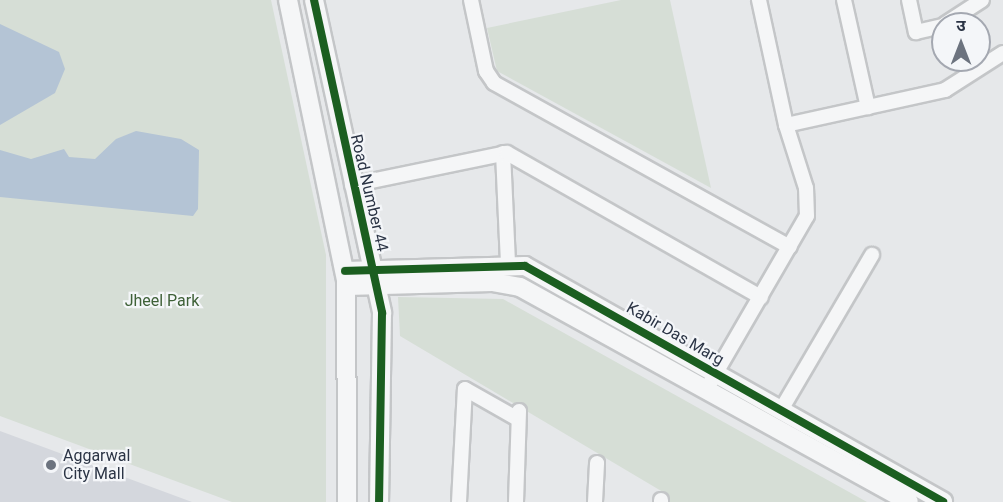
<!DOCTYPE html>
<meta charset="utf-8">
<style>
body{margin:0}
#map{position:relative;width:1003px;height:502px;overflow:hidden;background:#e6e8ea;font-family:Roboto,"Noto Sans Devanagari",sans-serif}
div>[style]{position:absolute}
.built>*{inset:0;background:#d4d7dd}
.green>*{inset:0;background:#d6ded6}
.water>*{inset:0;background:#b4c4d5}
.roads{filter:drop-shadow(2px 0 #c4c6c8) drop-shadow(-2px 0 #c4c6c8) drop-shadow(0 2px #c4c6c8) drop-shadow(0 -2px #c4c6c8)}
.minor>*{height:14px;margin:-7px;padding:0 7px;transform-origin:7px;border-radius:7px;background:#f5f6f7}
.tertiary>*{height:18px;margin:-9px;padding:0 9px;transform-origin:9px;border-radius:9px;background:#f5f6f7}
.cycleway>*{height:8px;margin:-4px;padding:0 4px;transform-origin:4px;border-radius:4px;background:#1b5e20}
.dots>*{width:16px;height:16px;translate:-50% -50%;box-sizing:border-box;border:3px solid #f4f6f9;border-radius:50%}
span{translate:-50% -50%;white-space:nowrap;text-align:center;line-height:1.15;-webkit-text-stroke:4.5px #f4f6f9;paint-order:stroke}
.street-label{font-size:16px;color:#2b3445}
.park-label{font-size:16px;color:#3f6138}
.poi-label{font-size:16px;color:#2b3445}
.left{translate:0 -50%;text-align:left}
.north{position:absolute;left:931px;top:12px;width:60px;height:60px;box-sizing:border-box;background:#f4f6f9;border:2px solid #a4a8b1;border-radius:50%;rotate:0deg;font-size:16px;font-weight:700;line-height:24px;text-align:center;color:#2b3445}
.north::after{content:'';display:block;margin:auto;width:21px;height:27px;background:#6c737f;clip-path:polygon(50% 0,100% 100%,50% 72%,0 100%)}
</style>
<div id="map">
<div class="built">
<div style="clip-path:polygon(0 431px,192px 502px,0 502px)"></div>
</div>
<div class="green">
<div style="clip-path:polygon(0 0,271px 0,326px 255px,326px 502px,232px 502px,0 416px)"></div>
<div style="clip-path:polygon(621px 0,670px 0,711px 188px,497px 71px,487px 28px)"></div>
<div style="clip-path:polygon(398px 297px,503px 299px,867px 502px,668px 502px,668px 495px,400px 336px)"></div>
</div>
<div class="water">
<div style="clip-path:polygon(0 24px,59px 52px,65px 69px,55px 93px,0 125px)"></div>
<div style="clip-path:polygon(136px 131px,181px 139px,199px 150px,198px 209px,193px 216px,0 197px,0 150px,31px 159px,64px 149px,69px 157px,95px 159px,116px 139px)"></div>
</div>
<div class="roads">
<div class="minor">
<div style="left:471px;top:0;width:73px;rotate:78.1deg"></div>
<div style="left:486px;top:71px;width:14px;rotate:56deg"></div>
<div style="left:494px;top:83px;width:338px;rotate:29deg"></div>
<div style="left:844px;top:0;width:110px;rotate:77.4deg"></div>
<div style="left:909px;top:0;width:33px;rotate:78deg"></div>
<div style="left:916px;top:32px;width:28px;rotate:-13deg"></div>
<div style="left:945px;top:24px;width:44px;rotate:-33deg"></div>
<div style="left:786px;top:125px;width:163px;rotate:-12.4deg"></div>
<div style="left:945px;top:90px;width:69px;rotate:-32.5deg"></div>
<div style="left:503px;top:153px;width:112px;rotate:87.4deg"></div>
<div style="left:352px;top:185px;width:158px;rotate:-11.7deg"></div>
<div style="left:507px;top:153px;width:292px;rotate:29.6deg"></div>
<div style="left:706px;top:390px;width:201px;rotate:-59.9deg"></div>
<div style="left:807px;top:216px;width:28px;rotate:-92deg"></div>
<div style="left:806px;top:188px;width:66px;rotate:-107.6deg"></div>
<div style="left:786px;top:125px;width:128px;rotate:-102.2deg"></div>
<div style="left:781px;top:410px;width:180px;rotate:-59.6deg"></div>
<div style="left:459px;top:502px;width:113px;rotate:-87deg"></div>
<div style="left:465px;top:389px;width:61px;rotate:29.5deg"></div>
<div style="left:516px;top:502px;width:91px;rotate:-88.1deg"></div>
<div style="left:595px;top:502px;width:39px;rotate:-87deg"></div>
<div style="left:661px;top:502px;width:2px;rotate:-90deg"></div>
</div>
<div class="tertiary">
<div style="left:288px;top:0;width:285px;rotate:78.3deg"></div>
<div style="left:346px;top:279px;width:223px;rotate:89.7deg"></div>
<div style="left:314px;top:0;width:320px;rotate:77.7deg"></div>
<div style="left:382px;top:313px;width:189px;rotate:90.9deg"></div>
<div style="left:345px;top:271px;width:180px;rotate:-1.6deg"></div>
<div style="left:525px;top:266px;width:480px;rotate:29.4deg"></div>
<div style="left:347px;top:286px;width:145px;rotate:-1.6deg"></div>
<div style="left:492px;top:282px;width:28px;rotate:10deg"></div>
<div style="left:520px;top:287px;width:444px;rotate:28.9deg"></div>
</div>
</div>
<div class="cycleway">
<div style="left:314px;top:0;width:320px;rotate:77.7deg"></div>
<div style="left:382px;top:313px;width:189px;rotate:90.9deg"></div>
<div style="left:345px;top:271px;width:180px;rotate:-1.6deg"></div>
<div style="left:525px;top:266px;width:480px;rotate:29.4deg"></div>
</div>
<div class="dots">
<div style="left:51px;top:465px;background:#6c737f"></div>
</div>
<div class="street-label">
<span style="left:369px;top:193px;rotate:77deg">Road Number 44</span>
<span style="left:675px;top:334px;rotate:30deg">Kabir Das Marg</span>
</div>
<div class="park-label">
<span style="left:162px;top:301px">Jheel Park</span>
</div>
<div class="poi-label">
<span class="left" style="left:63px;top:465px">Aggarwal<br>City Mall</span>
</div>
<div class="north">उ</div>
</div>
